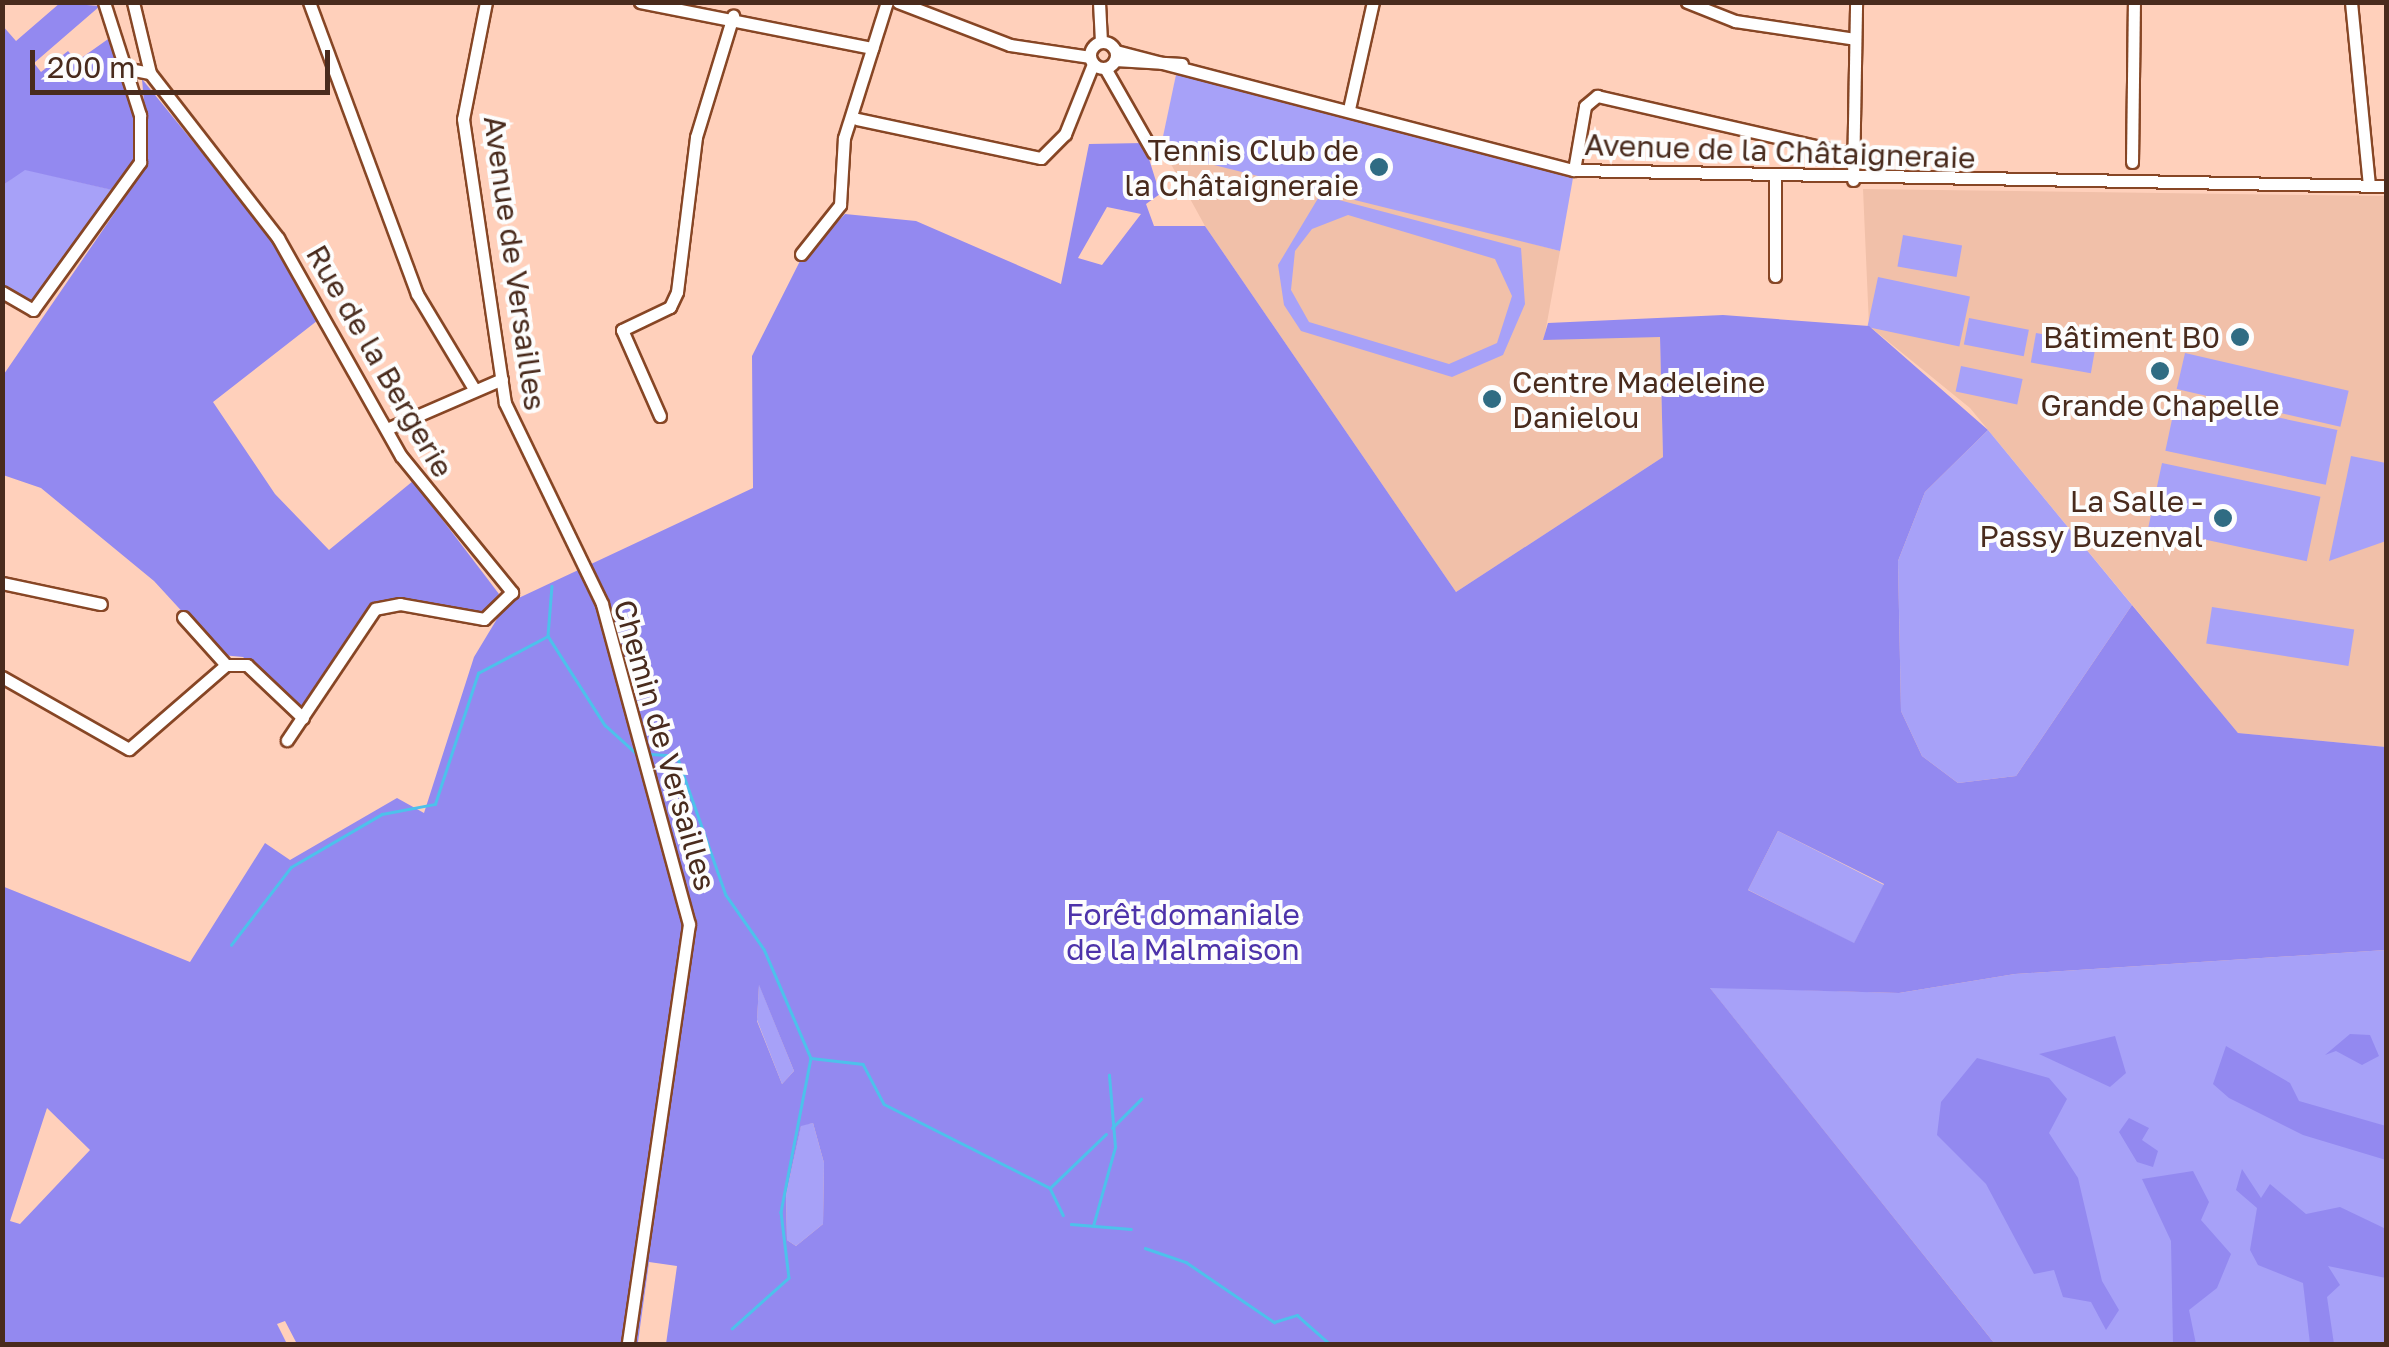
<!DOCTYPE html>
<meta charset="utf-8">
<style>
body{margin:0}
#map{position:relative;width:2389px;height:1347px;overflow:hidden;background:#ffd0bb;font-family:"Golos Text",sans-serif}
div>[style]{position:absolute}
.built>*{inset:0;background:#f1c0a9}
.green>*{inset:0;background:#a7a1f8;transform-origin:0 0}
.forest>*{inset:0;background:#9389f0}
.stream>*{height:2.5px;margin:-1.25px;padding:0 1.25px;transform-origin:1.25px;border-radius:1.25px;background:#4dc1eb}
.roads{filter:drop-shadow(2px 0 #874625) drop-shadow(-2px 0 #874625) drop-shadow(0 2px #874625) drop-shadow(0 -2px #874625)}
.minor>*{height:11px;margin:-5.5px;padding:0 5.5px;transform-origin:5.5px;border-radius:5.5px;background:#fff}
.minor>.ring{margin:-5.5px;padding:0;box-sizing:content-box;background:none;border:11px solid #fff;border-radius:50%}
.dots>*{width:28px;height:28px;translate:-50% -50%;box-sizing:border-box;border:5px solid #fdfdfd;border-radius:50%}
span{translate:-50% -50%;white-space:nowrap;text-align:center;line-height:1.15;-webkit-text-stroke:8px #fdfdfd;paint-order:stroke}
.poi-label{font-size:30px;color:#492b1d}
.right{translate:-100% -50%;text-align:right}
.left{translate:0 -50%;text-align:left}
.street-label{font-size:30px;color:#492b1d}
.park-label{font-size:30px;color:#4d33aa}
.frame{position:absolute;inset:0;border:5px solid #492b1d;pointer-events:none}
.scale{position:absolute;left:30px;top:50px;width:300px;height:45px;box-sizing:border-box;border:5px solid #492b1d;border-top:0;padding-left:12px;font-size:30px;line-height:35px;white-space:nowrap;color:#492b1d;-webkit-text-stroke:8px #fdfdfd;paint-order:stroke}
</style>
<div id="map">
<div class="built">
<div style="clip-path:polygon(1161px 146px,1560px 251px,1544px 339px,1660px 336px,1663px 457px,1456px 592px,1205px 226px)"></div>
<div style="clip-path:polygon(1863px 189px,2386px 196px,2386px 747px,2238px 733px,1970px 408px,1869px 326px)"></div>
</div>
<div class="green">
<div style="clip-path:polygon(1177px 70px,1573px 178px,1560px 251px,1182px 157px,1161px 146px)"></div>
<div style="clip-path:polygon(24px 169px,122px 192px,41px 311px,3px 288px,3px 185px)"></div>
<div style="clip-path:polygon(evenodd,1320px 195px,1521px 248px,1525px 304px,1503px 355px,1452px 377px,1301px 331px,1284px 305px,1278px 265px,1320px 195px,1348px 215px,1495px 259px,1512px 296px,1497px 343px,1449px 364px,1309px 322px,1291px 290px,1295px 251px,1312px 229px,1348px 215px)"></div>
<div style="left:1903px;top:235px;width:60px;height:32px;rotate:10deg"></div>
<div style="left:1878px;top:277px;width:94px;height:51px;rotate:12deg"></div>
<div style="left:1969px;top:318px;width:61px;height:27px;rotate:11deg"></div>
<div style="left:2036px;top:333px;width:61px;height:30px;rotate:10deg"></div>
<div style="left:2185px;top:353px;width:168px;height:37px;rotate:13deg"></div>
<div style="left:1961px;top:366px;width:63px;height:26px;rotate:12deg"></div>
<div style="left:2177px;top:396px;width:164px;height:56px;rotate:12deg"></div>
<div style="clip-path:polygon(1988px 430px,2132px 605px,2016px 776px,1958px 783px,1922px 756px,1901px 711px,1898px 561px,1925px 492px)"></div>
<div style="clip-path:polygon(2351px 456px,2386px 463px,2386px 541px,2329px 561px)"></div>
<div style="left:2162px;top:463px;width:162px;height:66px;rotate:12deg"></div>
<div style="left:2212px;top:607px;width:144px;height:37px;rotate:9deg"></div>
<div style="left:1778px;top:831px;width:119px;height:66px;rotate:27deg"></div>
<div style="clip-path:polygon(2386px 950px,2386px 1344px,1995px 1344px,1709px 987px,1899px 993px,2015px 974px)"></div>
<div style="clip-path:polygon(759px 984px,794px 1071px,782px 1084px,757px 1020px)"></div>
<div style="clip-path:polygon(813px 1123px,824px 1163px,823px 1224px,796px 1246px,787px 1240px,786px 1195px,801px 1125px)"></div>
</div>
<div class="forest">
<div style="clip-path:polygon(60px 3px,100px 6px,34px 63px,41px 72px,68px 51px,77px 61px,111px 37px,139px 134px,147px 137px,142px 79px,290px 261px,322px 317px,213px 402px,275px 494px,329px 550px,413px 481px,499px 594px,485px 619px,375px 601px,305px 710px,243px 657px,222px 655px,154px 581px,41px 488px,3px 475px,4px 374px,122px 202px,121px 192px,25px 170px,3px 185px,2px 25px,16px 41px)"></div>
<div style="clip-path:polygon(evenodd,1144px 143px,1160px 194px,1146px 204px,1154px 226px,1205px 226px,1456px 592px,1663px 457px,1660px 337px,1543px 340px,1548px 323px,1723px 315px,1869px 326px,1988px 430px,1925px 492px,1898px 561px,1901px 711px,1922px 756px,1958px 783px,2016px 776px,2132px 605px,2238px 733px,2386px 747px,2386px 950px,2015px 974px,1899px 993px,1710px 988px,1995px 1344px,666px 1344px,677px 1266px,649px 1262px,638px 1342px,652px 1344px,297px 1344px,285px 1321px,277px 1324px,287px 1344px,3px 1344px,2px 886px,190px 962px,265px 843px,290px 860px,397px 798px,424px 813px,474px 657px,506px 604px,753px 488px,752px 356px,800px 261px,845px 214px,916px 221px,1061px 284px,1089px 144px,1144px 143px,1107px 207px,1141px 214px,1102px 265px,1078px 258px,1107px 207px,1144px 143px,1778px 831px,1884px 884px,1854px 943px,1748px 890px,1778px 831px,1144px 143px,759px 985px,794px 1071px,782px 1084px,757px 1021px,759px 985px,1144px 143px,47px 1108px,90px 1150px,20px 1224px,10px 1221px,47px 1108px,1144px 143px,813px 1123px,824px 1163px,823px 1224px,796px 1246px,787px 1240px,786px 1195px,801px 1126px,813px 1123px)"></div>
<div style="clip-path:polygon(2350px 1034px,2370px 1035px,2379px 1056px,2362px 1065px,2336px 1051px,2325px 1055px)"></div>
<div style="clip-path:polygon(2115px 1036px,2126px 1073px,2110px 1087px,2039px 1054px)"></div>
<div style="clip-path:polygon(2226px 1046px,2290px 1083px,2299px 1101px,2386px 1126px,2386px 1160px,2303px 1135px,2229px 1098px,2213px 1084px)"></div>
<div style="clip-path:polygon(1977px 1058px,2049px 1078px,2067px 1099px,2049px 1133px,2078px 1178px,2102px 1281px,2119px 1310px,2106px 1330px,2091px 1302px,2063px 1297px,2054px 1270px,2034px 1274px,1986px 1184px,1937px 1135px,1941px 1102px)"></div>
<div style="clip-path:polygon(2129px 1118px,2149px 1128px,2142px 1140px,2158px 1151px,2153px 1167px,2137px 1162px,2119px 1132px)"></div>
<div style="clip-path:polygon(2242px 1169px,2261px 1198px,2270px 1184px,2306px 1214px,2340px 1207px,2386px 1229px,2386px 1278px,2328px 1266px,2340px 1285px,2327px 1297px,2334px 1344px,2310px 1344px,2303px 1283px,2258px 1265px,2250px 1250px,2257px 1208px,2236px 1190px)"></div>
<div style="clip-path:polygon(2193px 1171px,2209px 1202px,2201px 1220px,2231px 1254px,2217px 1288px,2189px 1310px,2196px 1344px,2173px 1344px,2171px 1241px,2142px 1179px)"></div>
</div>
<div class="stream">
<div style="left:552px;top:586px;width:50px;rotate:94.6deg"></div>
<div style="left:548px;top:636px;width:106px;rotate:57.4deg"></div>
<div style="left:605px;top:725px;width:43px;rotate:42.2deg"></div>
<div style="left:651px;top:754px;width:26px;rotate:4deg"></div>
<div style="left:677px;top:756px;width:147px;rotate:70.6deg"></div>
<div style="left:726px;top:895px;width:66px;rotate:54.9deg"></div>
<div style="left:764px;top:949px;width:119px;rotate:66.7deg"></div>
<div style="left:811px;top:1058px;width:157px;rotate:101deg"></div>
<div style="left:781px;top:1212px;width:66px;rotate:83.1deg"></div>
<div style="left:789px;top:1278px;width:76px;rotate:138.2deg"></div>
<div style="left:231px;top:945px;width:98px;rotate:-52.4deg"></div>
<div style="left:291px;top:867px;width:105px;rotate:-30.2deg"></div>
<div style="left:382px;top:814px;width:54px;rotate:-10.7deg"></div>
<div style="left:435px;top:804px;width:138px;rotate:-71.8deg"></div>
<div style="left:478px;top:673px;width:79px;rotate:-27.9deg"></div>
<div style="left:811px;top:1058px;width:52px;rotate:6.6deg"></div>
<div style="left:863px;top:1064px;width:45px;rotate:62.3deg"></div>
<div style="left:884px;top:1104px;width:186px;rotate:26.8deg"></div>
<div style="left:1050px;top:1188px;width:30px;rotate:64deg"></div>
<div style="left:1112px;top:1128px;width:41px;rotate:-45deg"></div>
<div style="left:1051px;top:1187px;width:76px;rotate:-43.9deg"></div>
<div style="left:1071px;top:1224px;width:60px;rotate:4.8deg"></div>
<div style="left:1093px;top:1226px;width:82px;rotate:-74.4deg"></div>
<div style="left:1115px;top:1147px;width:72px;rotate:-94.8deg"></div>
<div style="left:1145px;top:1248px;width:43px;rotate:18.9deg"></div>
<div style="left:1186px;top:1262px;width:107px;rotate:34.3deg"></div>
<div style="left:1274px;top:1322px;width:24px;rotate:-17deg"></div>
<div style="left:1297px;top:1315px;width:44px;rotate:41.3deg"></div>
</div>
<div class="roads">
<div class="minor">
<div style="left:133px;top:2px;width:73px;rotate:76.5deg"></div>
<div style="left:309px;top:2px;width:311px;rotate:69.7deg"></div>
<div style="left:417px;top:294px;width:111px;rotate:59deg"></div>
<div style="left:486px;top:2px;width:119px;rotate:101.1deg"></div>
<div style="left:463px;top:119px;width:287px;rotate:81.6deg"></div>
<div style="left:505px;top:403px;width:223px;rotate:64.2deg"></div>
<div style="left:602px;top:604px;width:332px;rotate:74.8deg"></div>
<div style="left:689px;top:924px;width:424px;rotate:98.3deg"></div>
<div style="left:640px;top:2px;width:237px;rotate:11.2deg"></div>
<div style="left:898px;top:2px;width:120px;rotate:21deg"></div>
<div style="left:1010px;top:45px;width:81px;rotate:8.5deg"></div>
<div style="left:1099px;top:2px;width:40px;rotate:87.1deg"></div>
<div style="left:1687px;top:2px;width:52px;rotate:21.6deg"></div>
<div style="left:1735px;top:21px;width:121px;rotate:8.5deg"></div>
<div style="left:2351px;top:2px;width:184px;rotate:84.4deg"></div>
<div class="ring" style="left:1090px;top:42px;width:15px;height:15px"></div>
<div style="left:1116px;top:51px;width:473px;rotate:14.6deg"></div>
<div style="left:1574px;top:170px;width:812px;rotate:1.13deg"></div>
<div style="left:1115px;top:60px;width:67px;rotate:3.4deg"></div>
<div style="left:1105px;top:68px;width:97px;rotate:60.3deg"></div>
<div style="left:129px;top:69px;width:21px;rotate:11deg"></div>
<div style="left:150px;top:73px;width:209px;rotate:52.2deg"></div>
<div style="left:278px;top:238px;width:250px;rotate:60.6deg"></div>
<div style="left:401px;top:456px;width:176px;rotate:50.8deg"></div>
<div style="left:512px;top:592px;width:39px;rotate:136deg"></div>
<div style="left:484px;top:619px;width:85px;rotate:-169.9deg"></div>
<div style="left:400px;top:604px;width:25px;rotate:169deg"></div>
<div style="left:375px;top:609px;width:158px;rotate:123.9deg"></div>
<div style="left:1349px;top:109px;width:110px;rotate:-77.4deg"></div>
<div style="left:857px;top:119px;width:188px;rotate:12deg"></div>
<div style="left:1041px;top:158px;width:34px;rotate:-45deg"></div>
<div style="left:1065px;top:134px;width:75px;rotate:-68.2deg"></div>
<div style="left:2132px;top:162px;width:160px;rotate:-89.3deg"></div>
<div style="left:1574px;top:170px;width:65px;rotate:-80.2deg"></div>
<div style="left:1585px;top:106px;width:16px;rotate:-40deg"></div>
<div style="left:1597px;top:96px;width:264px;rotate:12.9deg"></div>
<div style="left:1853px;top:180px;width:178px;rotate:-89deg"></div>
<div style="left:801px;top:254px;width:63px;rotate:-51.5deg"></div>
<div style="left:840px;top:205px;width:67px;rotate:-86.6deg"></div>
<div style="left:844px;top:138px;width:143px;rotate:-72.5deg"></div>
<div style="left:1775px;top:276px;width:98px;rotate:-90deg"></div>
<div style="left:2px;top:292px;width:36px;rotate:30deg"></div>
<div style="left:33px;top:310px;width:183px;rotate:-54.1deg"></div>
<div style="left:140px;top:162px;width:47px;rotate:-90deg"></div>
<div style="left:140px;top:115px;width:119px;rotate:-107.7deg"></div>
<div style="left:660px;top:416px;width:94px;rotate:-113.8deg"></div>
<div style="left:622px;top:330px;width:53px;rotate:-25.6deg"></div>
<div style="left:670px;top:307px;width:17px;rotate:-65deg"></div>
<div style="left:677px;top:292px;width:156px;rotate:-83deg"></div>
<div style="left:696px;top:137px;width:127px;rotate:-73deg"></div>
<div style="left:389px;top:428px;width:123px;rotate:-23.4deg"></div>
<div style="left:2px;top:583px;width:101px;rotate:12deg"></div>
<div style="left:183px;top:617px;width:64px;rotate:48.1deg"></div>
<div style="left:226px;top:665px;width:21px"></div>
<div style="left:247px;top:665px;width:77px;rotate:43.4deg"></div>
<div style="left:2px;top:677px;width:146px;rotate:29.6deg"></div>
<div style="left:129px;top:749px;width:128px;rotate:-40.9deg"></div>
</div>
</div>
<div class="dots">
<div style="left:1379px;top:167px;background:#306c83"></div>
<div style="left:2240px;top:337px;background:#306c83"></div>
<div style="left:2160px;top:371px;background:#306c83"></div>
<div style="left:1492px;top:399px;background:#306c83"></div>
<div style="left:2223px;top:518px;background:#306c83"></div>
</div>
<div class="poi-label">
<span class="right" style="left:1359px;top:167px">Tennis Club de<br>la Châtaigneraie</span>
<span class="right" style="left:2220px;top:337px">Bâtiment B0</span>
<span class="left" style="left:1512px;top:399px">Centre Madeleine<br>Danielou</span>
<span style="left:2160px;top:405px">Grande Chapelle</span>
<span class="right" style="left:2203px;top:518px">La Salle -<br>Passy Buzenval</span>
</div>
<div class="street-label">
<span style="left:1780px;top:151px;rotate:2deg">Avenue de la Châtaigneraie</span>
<span style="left:515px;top:263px;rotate:82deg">Avenue de Versailles</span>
<span style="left:380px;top:361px;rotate:60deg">Rue de la Bergerie</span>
<span style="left:665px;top:745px;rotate:74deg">Chemin de Versailles</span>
</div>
<div class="park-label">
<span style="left:1183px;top:931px">Forêt domaniale<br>de la Malmaison</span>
</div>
<div class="frame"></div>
<div class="scale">200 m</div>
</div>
